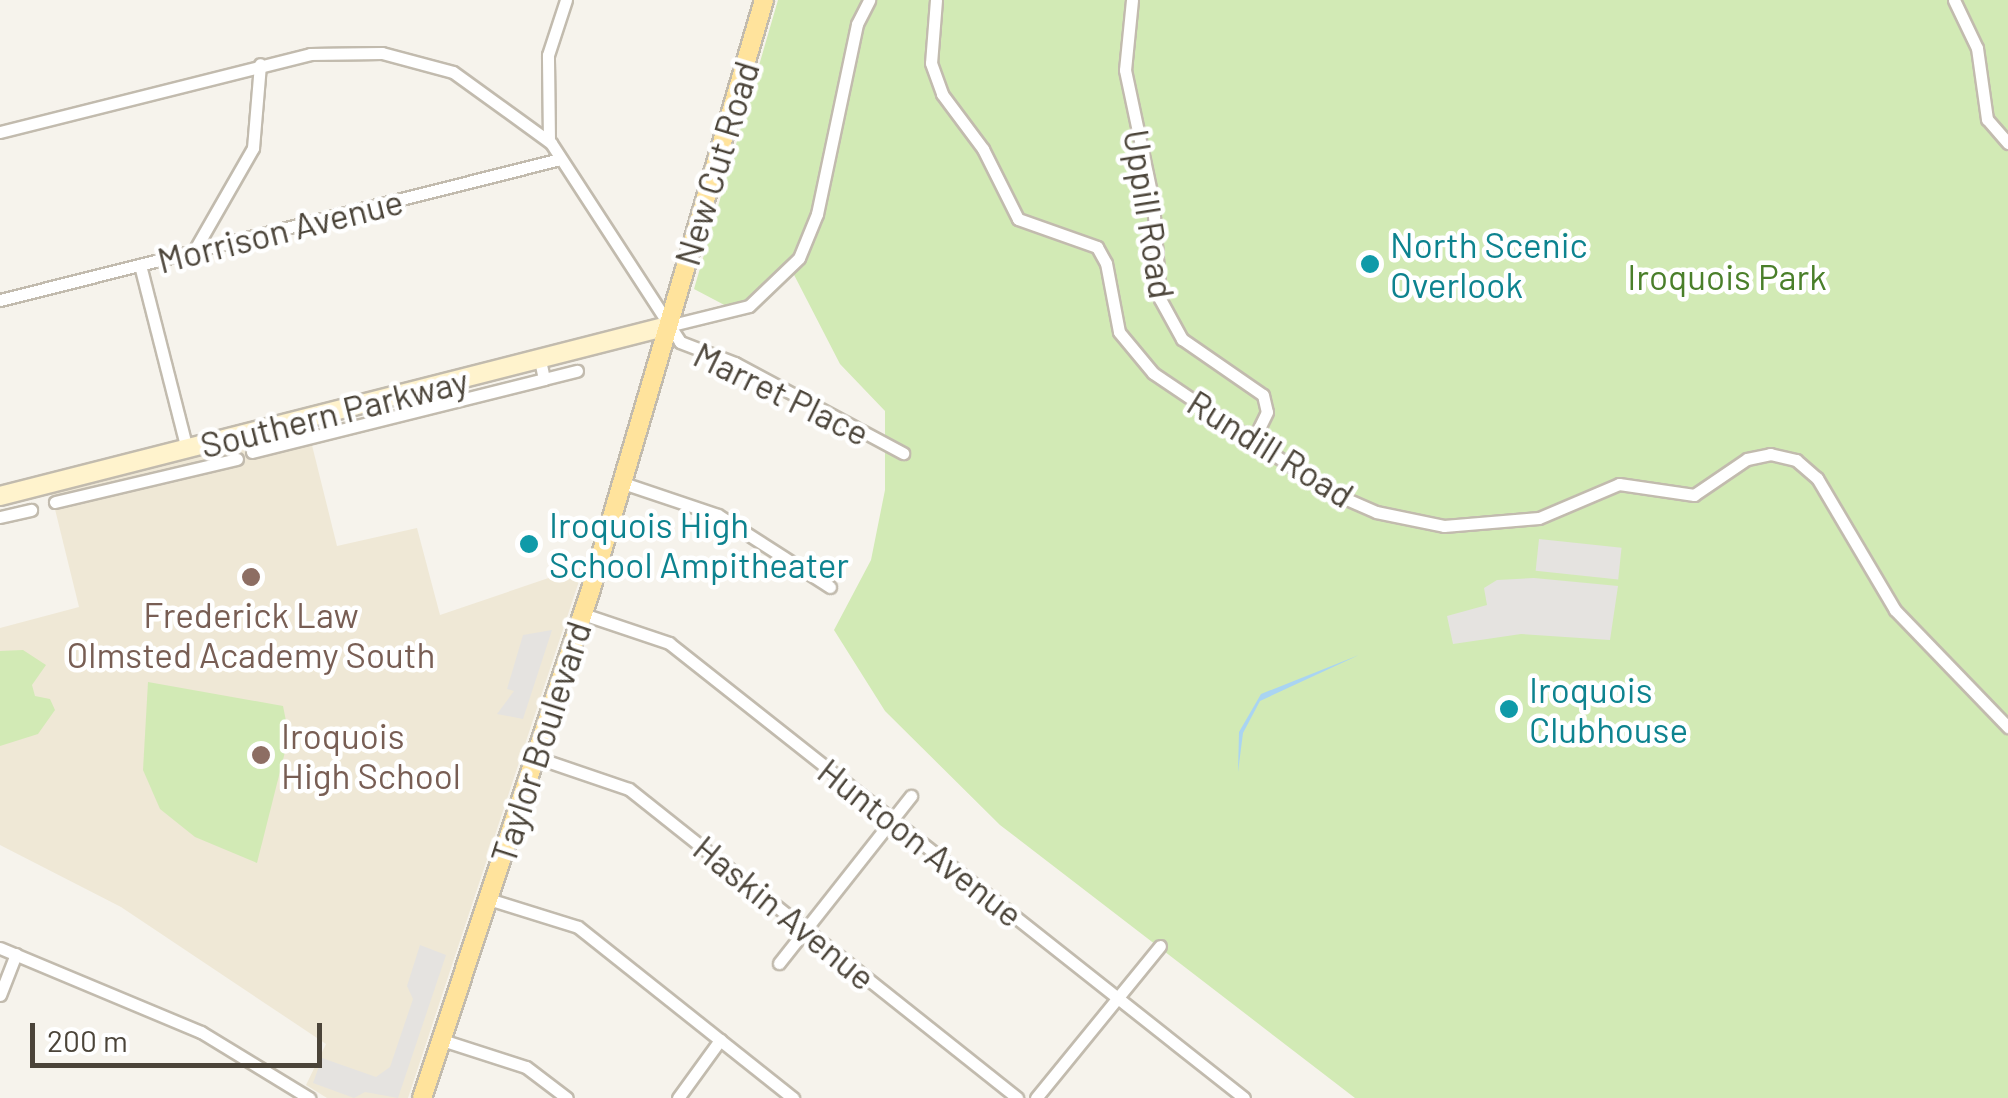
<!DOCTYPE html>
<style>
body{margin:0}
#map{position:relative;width:2008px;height:1098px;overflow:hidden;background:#f6f3ec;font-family:Barlow,sans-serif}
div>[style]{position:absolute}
.education>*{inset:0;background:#efe8d6}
.green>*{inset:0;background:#d2eab5}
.parking>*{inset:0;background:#e5e3e0;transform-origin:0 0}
.water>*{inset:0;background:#a9d4f2}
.roads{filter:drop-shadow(2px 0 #c2bbae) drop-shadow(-2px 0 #c2bbae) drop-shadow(0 2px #c2bbae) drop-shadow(0 -2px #c2bbae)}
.minor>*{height:11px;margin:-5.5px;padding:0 5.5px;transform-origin:5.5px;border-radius:5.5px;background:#fff}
.secondary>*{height:18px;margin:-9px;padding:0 9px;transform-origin:9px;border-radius:9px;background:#fff3cd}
.primary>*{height:18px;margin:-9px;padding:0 9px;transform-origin:9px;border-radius:9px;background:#ffe39c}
.dots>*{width:28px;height:28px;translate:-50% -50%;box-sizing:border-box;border:5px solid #fff;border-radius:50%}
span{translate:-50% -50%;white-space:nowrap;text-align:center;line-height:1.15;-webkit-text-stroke:9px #fff;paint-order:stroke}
.street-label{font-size:35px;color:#4b4439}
.culture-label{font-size:35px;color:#0d838f}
.left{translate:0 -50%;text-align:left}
.park-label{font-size:35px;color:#4a7f2a}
.education-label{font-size:35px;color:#785e54}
.scale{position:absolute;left:30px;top:1023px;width:292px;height:45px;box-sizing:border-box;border:5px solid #4b4439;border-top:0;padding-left:12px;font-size:30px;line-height:35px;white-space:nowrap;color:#4b4439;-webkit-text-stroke:8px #fff;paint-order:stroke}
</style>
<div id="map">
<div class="education">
<div style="clip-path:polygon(308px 429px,337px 546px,417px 528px,440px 615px,584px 566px,408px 1098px,327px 1098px,306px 1085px,326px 1044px,121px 907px,0 845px,0 628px,79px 607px,51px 493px)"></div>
</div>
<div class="green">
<div style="clip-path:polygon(778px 0,2008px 0,2008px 1098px,1355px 1098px,1000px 825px,885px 711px,834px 630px,871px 560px,885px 490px,885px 411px,840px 364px,791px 269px,777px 285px,732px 309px,694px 289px)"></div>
<div style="clip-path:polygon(23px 650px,46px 665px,32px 685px,35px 696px,50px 699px,55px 710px,38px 734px,0 746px,0 651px)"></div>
<div style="clip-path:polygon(148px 682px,283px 706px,289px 736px,257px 863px,195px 837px,160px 809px,143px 770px)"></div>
</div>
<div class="parking">
<div style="left:1539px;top:539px;width:83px;height:32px;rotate:6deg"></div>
<div style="clip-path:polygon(1534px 578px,1618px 586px,1610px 640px,1521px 634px,1453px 644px,1447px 616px,1487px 605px,1484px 588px,1497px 580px)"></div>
<div style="clip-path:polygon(552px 630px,523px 719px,497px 714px,514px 691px,507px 689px,523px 635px)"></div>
<div style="clip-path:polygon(420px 945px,446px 955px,398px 1098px,365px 1092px,354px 1098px,313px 1083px,322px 1058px,376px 1077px,390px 1067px,413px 999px,407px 986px)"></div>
</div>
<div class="water">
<div style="clip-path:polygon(1359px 655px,1260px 701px,1243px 733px,1238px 772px,1239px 732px,1261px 694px)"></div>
</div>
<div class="roads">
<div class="minor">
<div style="left:936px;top:0;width:63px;rotate:94.5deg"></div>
<div style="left:931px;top:63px;width:33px;rotate:70deg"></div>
<div style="left:942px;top:94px;width:69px;rotate:53.3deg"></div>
<div style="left:983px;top:149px;width:78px;rotate:63.4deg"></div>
<div style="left:1018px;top:219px;width:84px;rotate:19.5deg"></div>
<div style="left:1097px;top:247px;width:18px;rotate:61deg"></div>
<div style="left:1106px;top:263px;width:70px;rotate:79.3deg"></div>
<div style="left:1119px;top:332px;width:53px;rotate:50.3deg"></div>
<div style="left:1153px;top:373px;width:211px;rotate:34deg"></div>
<div style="left:1328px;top:491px;width:52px;rotate:23.6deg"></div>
<div style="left:1376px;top:512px;width:69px;rotate:11.6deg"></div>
<div style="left:1444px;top:526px;width:95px;rotate:-4.8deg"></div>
<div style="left:1539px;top:518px;width:87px;rotate:-23deg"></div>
<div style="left:1619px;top:484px;width:76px;rotate:8.3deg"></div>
<div style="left:1694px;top:495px;width:64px;rotate:-34.2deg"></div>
<div style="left:1747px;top:459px;width:24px;rotate:-12deg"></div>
<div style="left:1770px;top:454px;width:27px;rotate:13deg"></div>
<div style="left:1796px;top:460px;width:28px;rotate:41deg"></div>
<div style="left:1817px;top:478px;width:153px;rotate:59.4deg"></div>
<div style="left:1895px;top:610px;width:163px;rotate:46deg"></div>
<div style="left:1132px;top:0;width:70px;rotate:95.7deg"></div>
<div style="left:1125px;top:70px;width:135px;rotate:78deg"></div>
<div style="left:1153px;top:202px;width:97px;rotate:85.9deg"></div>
<div style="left:1160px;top:299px;width:46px;rotate:61.2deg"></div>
<div style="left:1182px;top:339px;width:98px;rotate:34.7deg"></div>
<div style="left:1263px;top:395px;width:17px;rotate:77deg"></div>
<div style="left:1267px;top:412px;width:28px;rotate:116deg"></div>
<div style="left:1954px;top:0;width:53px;rotate:64.4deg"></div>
<div style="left:1977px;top:48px;width:72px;rotate:82deg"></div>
<div style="left:1987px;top:119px;width:32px;rotate:49deg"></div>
<div style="left:0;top:132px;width:320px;rotate:-14.1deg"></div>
<div style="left:310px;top:54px;width:72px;rotate:-0.8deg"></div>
<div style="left:382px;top:53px;width:73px;rotate:15deg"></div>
<div style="left:453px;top:72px;width:121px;rotate:35.9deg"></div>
<div style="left:551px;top:143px;width:237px;rotate:57deg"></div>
<div style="left:680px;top:342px;width:59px;rotate:20.9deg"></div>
<div style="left:735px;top:363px;width:191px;rotate:28.2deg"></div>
<div style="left:549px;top:141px;width:86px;rotate:-90.7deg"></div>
<div style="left:548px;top:55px;width:58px;rotate:-71.9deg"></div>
<div style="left:194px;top:251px;width:119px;rotate:-60.2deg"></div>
<div style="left:253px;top:148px;width:84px;rotate:-85.2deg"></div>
<div style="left:140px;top:265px;width:190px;rotate:75.7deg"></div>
<div style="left:0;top:300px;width:577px;rotate:-14.13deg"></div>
<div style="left:668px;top:326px;width:83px;rotate:-13.9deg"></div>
<div style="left:749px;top:306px;width:69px;rotate:-43.8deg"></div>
<div style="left:799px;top:258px;width:48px;rotate:-67.8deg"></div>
<div style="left:817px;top:214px;width:194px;rotate:-78.1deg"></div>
<div style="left:857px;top:24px;width:27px;rotate:-63deg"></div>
<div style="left:544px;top:379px;width:34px;rotate:-14deg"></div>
<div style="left:252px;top:452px;width:301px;rotate:-14deg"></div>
<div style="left:544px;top:379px;width:19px;rotate:-102deg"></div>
<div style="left:623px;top:483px;width:100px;rotate:18.6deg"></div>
<div style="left:718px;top:515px;width:133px;rotate:32.7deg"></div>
<div style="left:55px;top:502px;width:187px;rotate:-13.3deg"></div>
<div style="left:0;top:517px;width:32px;rotate:-13deg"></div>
<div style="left:583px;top:614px;width:91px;rotate:18.6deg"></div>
<div style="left:669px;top:643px;width:733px;rotate:38.35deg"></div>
<div style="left:535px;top:757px;width:99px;rotate:18.8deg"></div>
<div style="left:629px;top:789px;width:496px;rotate:38.5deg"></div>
<div style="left:488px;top:899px;width:94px;rotate:17.3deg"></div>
<div style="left:578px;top:927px;width:275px;rotate:38.5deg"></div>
<div style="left:0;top:948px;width:218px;rotate:22.7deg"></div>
<div style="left:201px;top:1032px;width:127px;rotate:31.4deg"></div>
<div style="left:779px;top:963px;width:213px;rotate:-51.7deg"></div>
<div style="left:0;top:995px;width:44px;rotate:-68.7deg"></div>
<div style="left:442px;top:1040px;width:88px;rotate:17.8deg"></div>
<div style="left:526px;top:1067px;width:51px;rotate:37.1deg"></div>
<div style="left:678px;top:1098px;width:72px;rotate:-54.1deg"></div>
<div style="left:1036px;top:1098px;width:196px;rotate:-50.8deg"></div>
</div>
<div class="secondary">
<div style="left:0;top:496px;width:689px;rotate:-14.28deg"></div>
</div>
<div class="primary">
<div style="left:422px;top:1098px;width:533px;rotate:-71.63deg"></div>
<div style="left:590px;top:592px;width:617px;rotate:-73.62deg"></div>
</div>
</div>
<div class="dots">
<div style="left:1370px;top:264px;background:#0f9aa8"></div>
<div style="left:529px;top:544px;background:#0f9aa8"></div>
<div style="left:251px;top:577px;background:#8d6e63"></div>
<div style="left:1509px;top:709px;background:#0f9aa8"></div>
<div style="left:261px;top:755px;background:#8d6e63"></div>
</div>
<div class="street-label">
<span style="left:716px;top:163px;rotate:-73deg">New Cut Road</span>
<span style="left:1150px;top:214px;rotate:81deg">Uppill Road</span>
<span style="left:280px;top:230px;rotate:-14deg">Morrison Avenue</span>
<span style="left:782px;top:393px;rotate:26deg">Marret Place</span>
<span style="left:334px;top:412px;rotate:-14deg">Southern Parkway</span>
<span style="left:1271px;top:448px;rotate:32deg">Rundill Road</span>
<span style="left:540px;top:742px;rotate:-72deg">Taylor Boulevard</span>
<span style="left:921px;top:842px;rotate:38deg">Huntoon Avenue</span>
<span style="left:785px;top:912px;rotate:39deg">Haskin Avenue</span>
</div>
<div class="culture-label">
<span class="left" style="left:1390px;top:264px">North Scenic<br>Overlook</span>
<span class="left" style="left:549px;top:544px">Iroquois High<br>School Ampitheater</span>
<span class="left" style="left:1529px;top:709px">Iroquois<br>Clubhouse</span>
</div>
<div class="park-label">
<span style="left:1727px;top:276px">Iroquois Park</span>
</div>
<div class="education-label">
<span style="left:251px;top:634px">Frederick Law<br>Olmsted Academy South</span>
<span class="left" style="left:281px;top:755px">Iroquois<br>High School</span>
</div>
<div class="scale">200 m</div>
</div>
